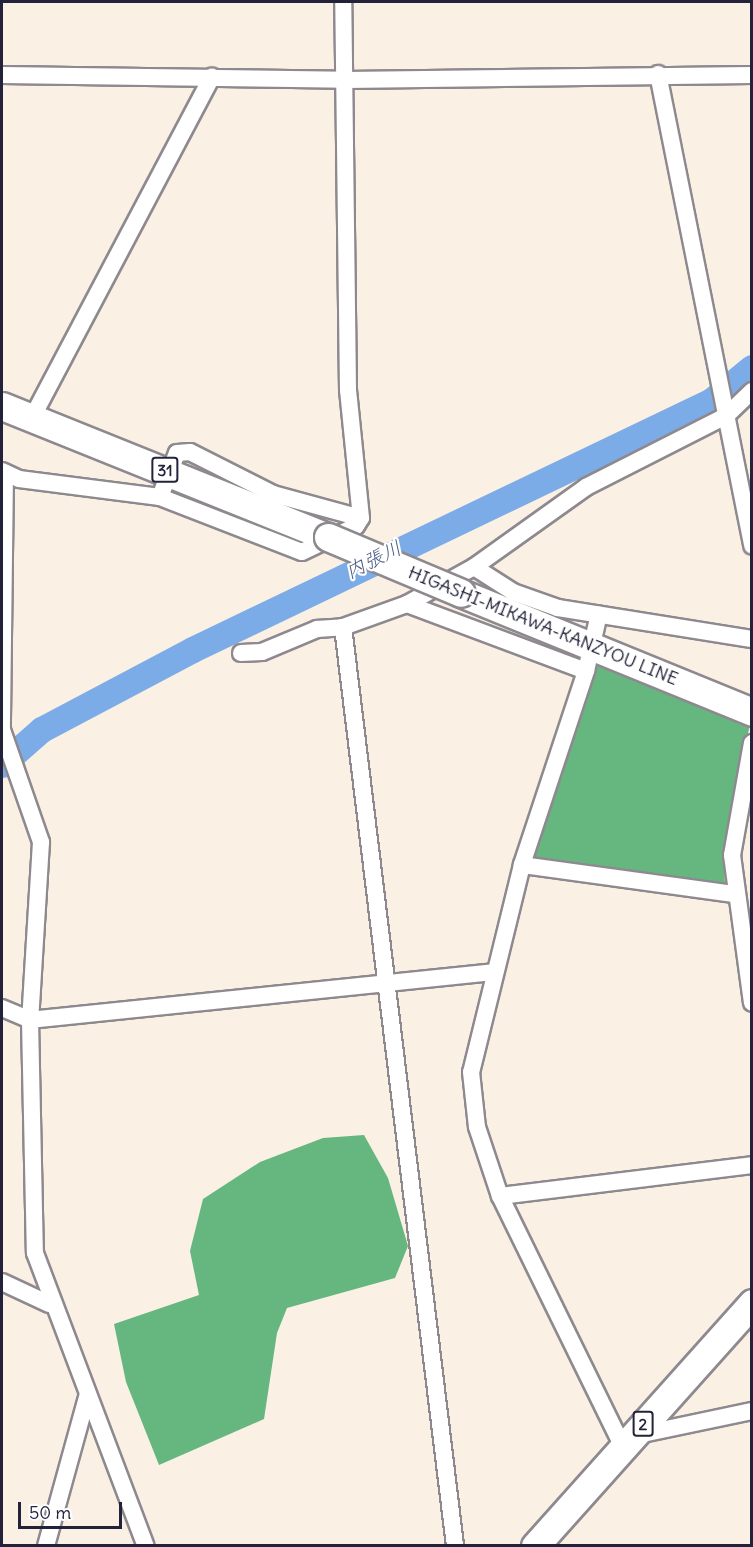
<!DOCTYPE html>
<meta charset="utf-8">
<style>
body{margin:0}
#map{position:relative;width:753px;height:1547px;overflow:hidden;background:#faf0e3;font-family:Delius,"Klee One",sans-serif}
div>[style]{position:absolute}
.forest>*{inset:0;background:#66b680}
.river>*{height:26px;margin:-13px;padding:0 13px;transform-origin:13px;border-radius:13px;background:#7cace7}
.roads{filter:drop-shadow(2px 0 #8e898f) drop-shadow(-2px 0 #8e898f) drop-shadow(0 2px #8e898f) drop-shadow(0 -2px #8e898f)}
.street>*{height:16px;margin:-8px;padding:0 8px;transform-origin:8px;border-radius:8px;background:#fff}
.primary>*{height:27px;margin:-13.5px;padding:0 13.5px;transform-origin:13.5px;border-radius:13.5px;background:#fff}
.bridges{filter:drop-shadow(2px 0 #8e898f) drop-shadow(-2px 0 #8e898f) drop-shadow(0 2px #8e898f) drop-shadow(0 -2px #8e898f)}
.primary-bridge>*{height:27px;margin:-13.5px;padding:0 13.5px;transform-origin:13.5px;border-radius:13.5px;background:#fff}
span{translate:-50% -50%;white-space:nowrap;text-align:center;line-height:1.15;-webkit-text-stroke:4.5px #fff;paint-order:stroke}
.shield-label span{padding:2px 4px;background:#fff;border:2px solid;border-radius:4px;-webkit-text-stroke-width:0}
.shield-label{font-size:16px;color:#22223b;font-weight:700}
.street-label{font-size:18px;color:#22223b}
.water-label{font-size:20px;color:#465980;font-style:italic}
.frame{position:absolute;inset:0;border:3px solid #22223b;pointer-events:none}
.scale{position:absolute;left:18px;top:1502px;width:104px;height:27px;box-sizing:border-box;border:3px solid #22223b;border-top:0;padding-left:8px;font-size:18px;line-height:21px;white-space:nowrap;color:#22223b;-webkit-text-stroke:4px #fff;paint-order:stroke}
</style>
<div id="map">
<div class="forest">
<div style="clip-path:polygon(603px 665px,750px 724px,724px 852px,725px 887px,531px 860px,589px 670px)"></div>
<div style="clip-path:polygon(364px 1135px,388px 1178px,408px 1246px,395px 1278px,287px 1308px,277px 1333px,264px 1419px,159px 1465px,126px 1382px,114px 1324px,199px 1295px,190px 1251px,203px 1199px,260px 1162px,323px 1138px)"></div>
</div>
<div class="river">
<div style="left:2px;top:765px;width:53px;rotate:-41.2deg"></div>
<div style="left:42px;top:730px;width:171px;rotate:-27.9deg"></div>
<div style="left:193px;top:650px;width:576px;rotate:-25.63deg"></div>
<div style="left:712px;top:401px;width:52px;rotate:-39.5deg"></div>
</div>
<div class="roads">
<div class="street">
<div style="left:658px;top:74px;width:481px;rotate:78.7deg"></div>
<div style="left:2px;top:75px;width:343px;rotate:0.8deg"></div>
<div style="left:345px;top:80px;width:407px;rotate:-0.7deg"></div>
<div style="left:32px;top:418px;width:386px;rotate:-62.2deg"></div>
<div style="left:2px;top:471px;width:19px;rotate:25deg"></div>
<div style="left:19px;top:479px;width:142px;rotate:7.3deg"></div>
<div style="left:160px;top:497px;width:47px;rotate:-68.9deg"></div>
<div style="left:177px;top:453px;width:13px;rotate:-4deg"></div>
<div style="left:190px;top:452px;width:93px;rotate:26.8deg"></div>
<div style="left:273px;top:494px;width:91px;rotate:15.3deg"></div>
<div style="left:361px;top:518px;width:129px;rotate:-95.8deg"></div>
<div style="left:348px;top:390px;width:388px;rotate:-90.7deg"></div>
<div style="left:5px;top:473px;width:257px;rotate:90.7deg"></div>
<div style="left:2px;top:730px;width:119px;rotate:70.8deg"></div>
<div style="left:41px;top:842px;width:178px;rotate:93.5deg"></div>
<div style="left:30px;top:1020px;width:233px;rotate:88.8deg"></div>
<div style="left:35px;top:1253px;width:313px;rotate:69.3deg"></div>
<div style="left:160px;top:497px;width:152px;rotate:21.2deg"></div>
<div style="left:302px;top:552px;width:60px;rotate:-25.7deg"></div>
<div style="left:356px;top:526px;width:9px;rotate:-58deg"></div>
<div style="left:474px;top:567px;width:46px;rotate:32.7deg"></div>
<div style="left:513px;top:592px;width:48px;rotate:19.6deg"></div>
<div style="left:558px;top:608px;width:196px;rotate:9.1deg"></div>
<div style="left:407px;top:604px;width:77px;rotate:-28.9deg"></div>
<div style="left:474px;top:567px;width:138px;rotate:-35.5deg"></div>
<div style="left:586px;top:487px;width:157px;rotate:-26.9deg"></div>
<div style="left:726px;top:416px;width:36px;rotate:-44deg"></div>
<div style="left:343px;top:627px;width:926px;rotate:83.05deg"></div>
<div style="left:241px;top:653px;width:21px;rotate:-3deg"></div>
<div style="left:262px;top:652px;width:60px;rotate:-22.7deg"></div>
<div style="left:317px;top:629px;width:26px;rotate:-4deg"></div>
<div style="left:343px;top:627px;width:68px;rotate:-19.8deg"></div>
<div style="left:407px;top:604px;width:191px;rotate:20.5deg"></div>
<div style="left:586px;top:671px;width:58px;rotate:-77.2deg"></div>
<div style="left:586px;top:671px;width:204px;rotate:108.3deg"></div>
<div style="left:522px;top:865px;width:213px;rotate:103.8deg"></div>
<div style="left:471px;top:1072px;width:55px;rotate:83.8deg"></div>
<div style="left:477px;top:1127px;width:73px;rotate:71.6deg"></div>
<div style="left:500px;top:1196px;width:280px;rotate:63.9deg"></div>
<div style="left:752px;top:743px;width:114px;rotate:100.1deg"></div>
<div style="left:732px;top:855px;width:149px;rotate:82.3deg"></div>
<div style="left:522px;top:865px;width:213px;rotate:7.8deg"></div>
<div style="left:2px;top:1008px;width:30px;rotate:23deg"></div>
<div style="left:30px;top:1020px;width:465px;rotate:-5.9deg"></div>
<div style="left:500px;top:1196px;width:254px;rotate:-7deg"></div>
<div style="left:2px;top:1282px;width:52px;rotate:25.1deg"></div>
<div style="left:633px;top:1436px;width:122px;rotate:-11.9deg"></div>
<div style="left:46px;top:1546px;width:155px;rotate:-74.6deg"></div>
</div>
<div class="primary">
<div style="left:2px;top:406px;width:351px;rotate:21.9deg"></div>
<div style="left:461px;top:593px;width:314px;rotate:22.2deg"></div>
<div style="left:535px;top:1546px;width:326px;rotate:-48.2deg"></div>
</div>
</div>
<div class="bridges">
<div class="primary-bridge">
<div style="left:328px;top:537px;width:144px;rotate:22.8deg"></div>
</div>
</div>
<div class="shield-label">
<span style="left:165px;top:470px">31</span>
<span style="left:643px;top:1424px">2</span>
</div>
<div class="street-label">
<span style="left:543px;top:626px;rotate:22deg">HIGASHI-MIKAWA-KANZYOU LINE</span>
</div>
<div class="water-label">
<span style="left:373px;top:559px;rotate:-26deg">内張川</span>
</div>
<div class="frame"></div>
<div class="scale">50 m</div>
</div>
